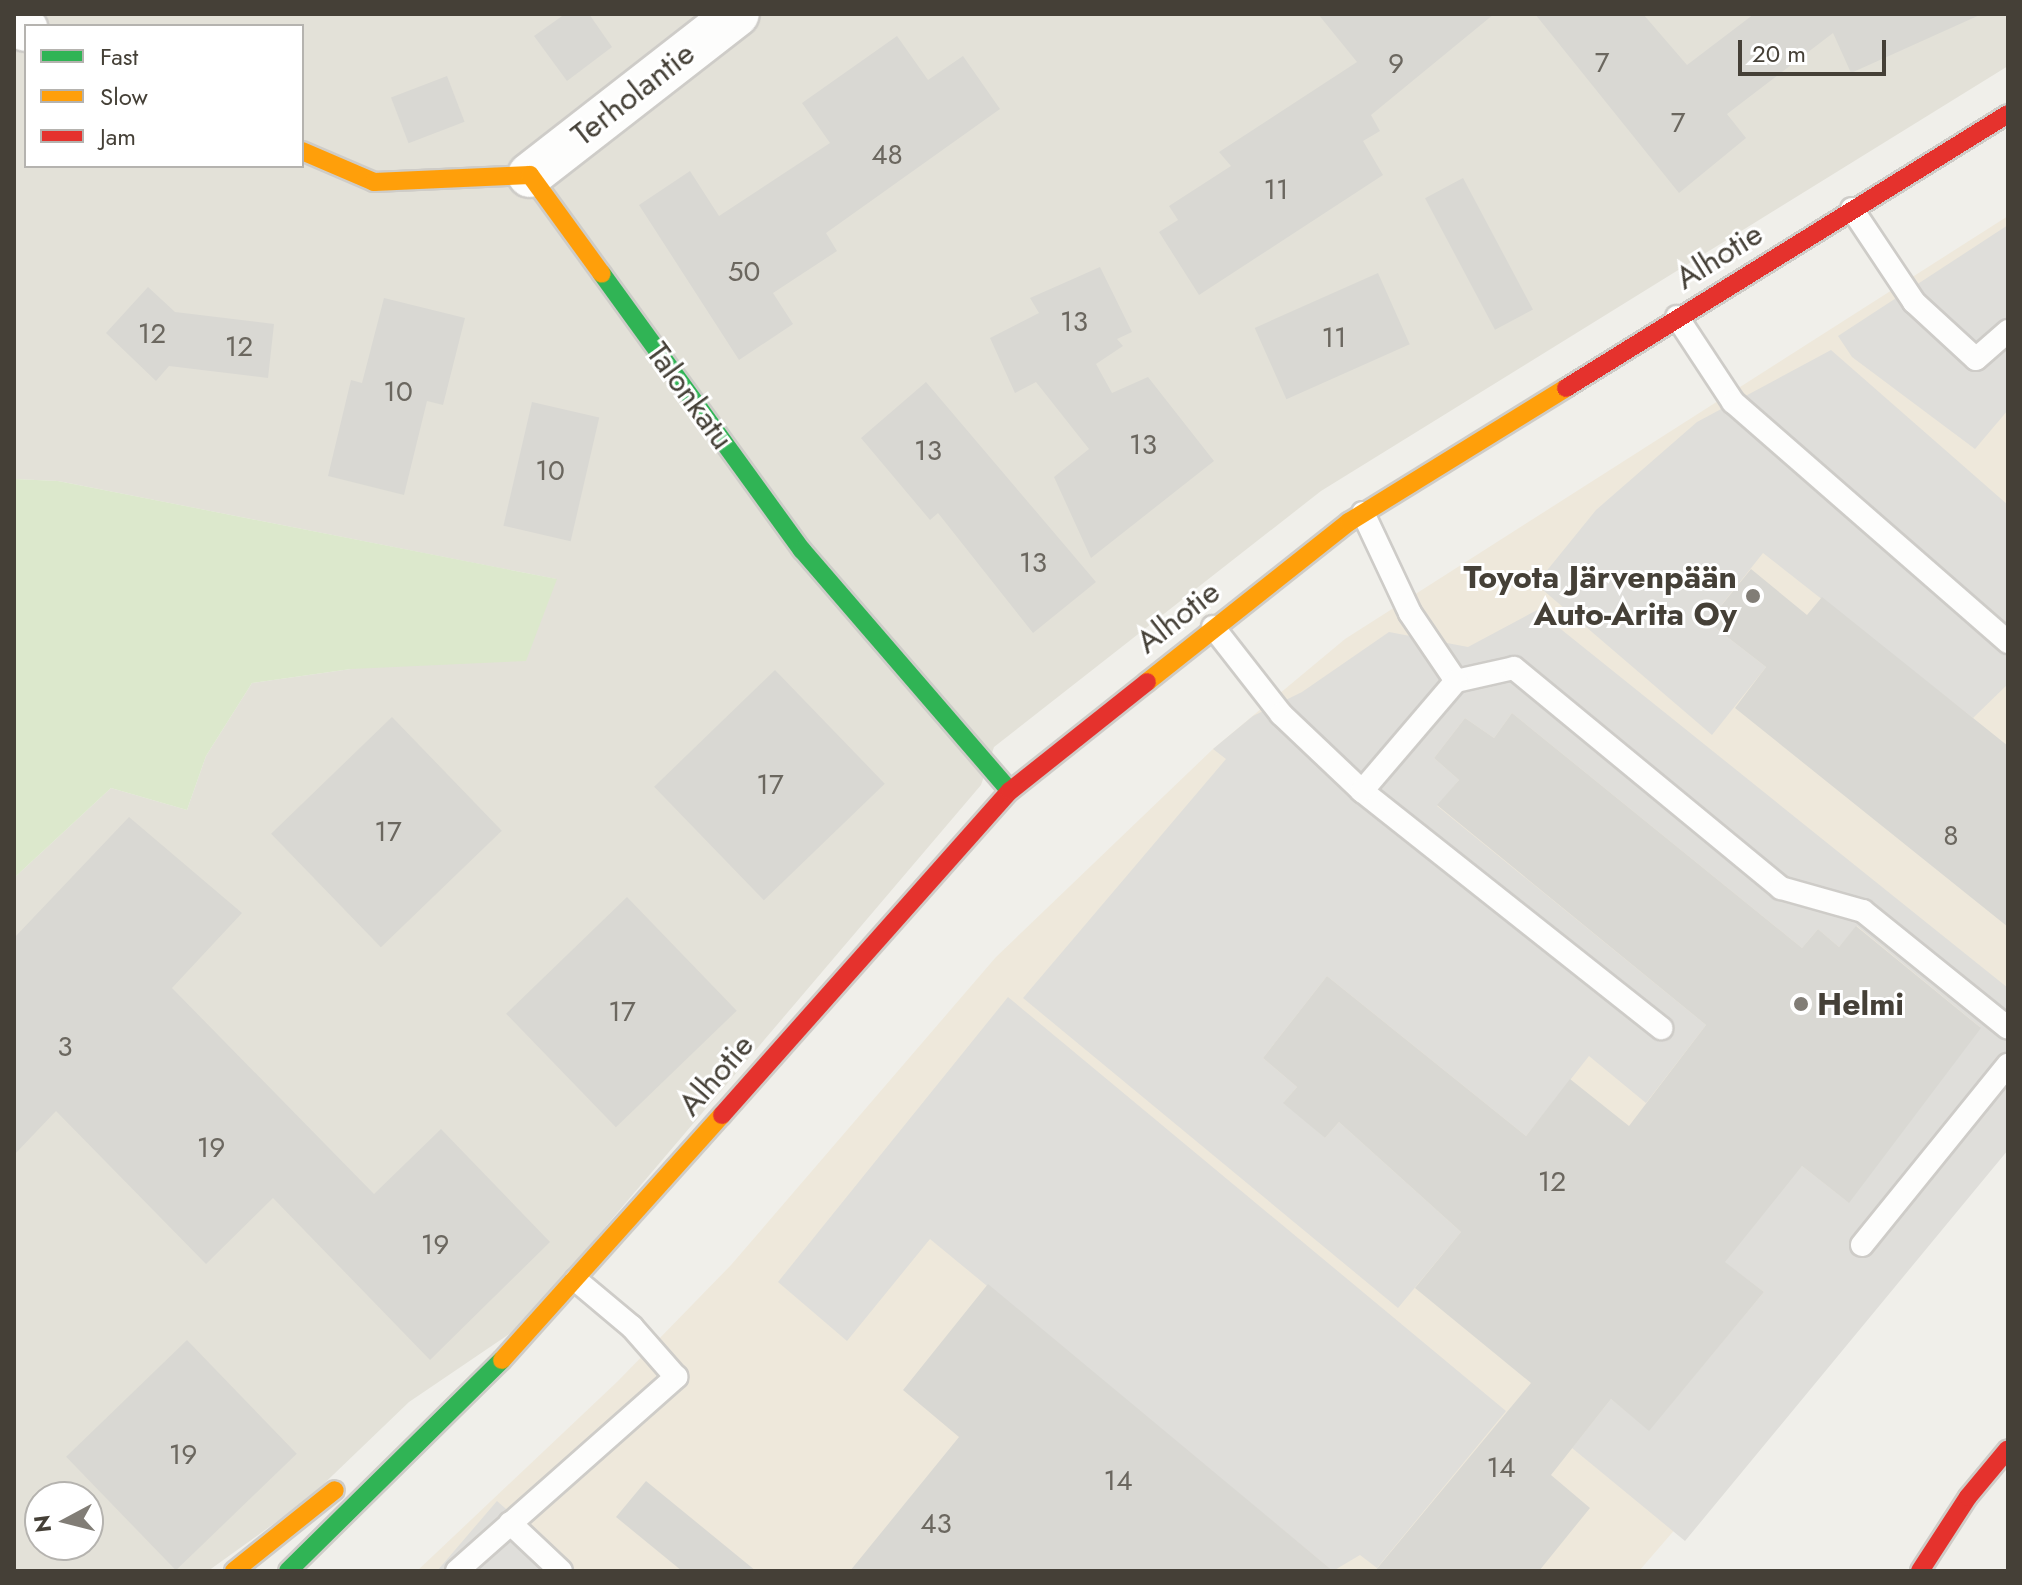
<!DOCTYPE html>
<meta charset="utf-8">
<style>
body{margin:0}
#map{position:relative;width:2022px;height:1585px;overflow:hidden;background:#f0efea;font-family:Jost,sans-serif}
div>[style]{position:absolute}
.residential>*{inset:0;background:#e3e1d8}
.commercial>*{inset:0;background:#eee8db}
.green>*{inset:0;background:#dce8cc}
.parking>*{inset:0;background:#dfdeda}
.building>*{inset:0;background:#d9d8d3;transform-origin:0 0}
.roads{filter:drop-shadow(2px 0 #ceccc8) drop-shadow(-2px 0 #ceccc8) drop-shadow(0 2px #ceccc8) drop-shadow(0 -2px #ceccc8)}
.lane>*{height:22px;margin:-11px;padding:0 11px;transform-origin:11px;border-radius:11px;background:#fdfdfc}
.street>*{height:44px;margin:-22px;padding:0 22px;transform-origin:22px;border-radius:22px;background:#fdfdfc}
.fast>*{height:18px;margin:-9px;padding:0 9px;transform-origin:9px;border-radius:9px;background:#30b455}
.slow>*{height:18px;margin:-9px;padding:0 9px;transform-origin:9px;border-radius:9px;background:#ff9f0a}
.jam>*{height:18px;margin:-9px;padding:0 9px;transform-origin:9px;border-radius:9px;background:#e5322d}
.dots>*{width:22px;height:22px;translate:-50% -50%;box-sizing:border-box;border:4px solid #fff;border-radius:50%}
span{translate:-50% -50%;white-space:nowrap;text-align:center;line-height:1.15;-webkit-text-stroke:6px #fff;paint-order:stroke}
.number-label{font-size:28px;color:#6b675f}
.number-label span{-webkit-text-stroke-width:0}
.street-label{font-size:32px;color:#454037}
.poi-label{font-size:32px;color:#454037;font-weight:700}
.right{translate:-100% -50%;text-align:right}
.left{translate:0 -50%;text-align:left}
.frame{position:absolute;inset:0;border:16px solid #454037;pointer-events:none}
.legend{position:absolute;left:24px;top:24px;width:280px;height:144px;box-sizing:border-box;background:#fff;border:2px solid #b5b3af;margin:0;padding:10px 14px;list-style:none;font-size:24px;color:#454037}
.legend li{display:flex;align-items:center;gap:16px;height:40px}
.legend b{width:40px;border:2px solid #b5b3af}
.north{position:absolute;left:24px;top:1481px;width:80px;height:80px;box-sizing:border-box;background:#fff;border:2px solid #b5b3af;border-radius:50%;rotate:263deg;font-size:22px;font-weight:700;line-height:32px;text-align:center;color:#454037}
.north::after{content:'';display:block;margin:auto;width:28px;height:36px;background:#817d76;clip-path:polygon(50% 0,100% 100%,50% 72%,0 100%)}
.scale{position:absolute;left:1738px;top:40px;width:148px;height:36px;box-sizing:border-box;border:4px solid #454037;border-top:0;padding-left:10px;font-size:24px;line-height:28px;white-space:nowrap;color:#454037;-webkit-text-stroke:6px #fff;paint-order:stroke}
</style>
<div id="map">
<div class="residential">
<div style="clip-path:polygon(evenodd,14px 14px,2008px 14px,2008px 66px,1321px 491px,994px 747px,981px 785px,521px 1326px,409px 1402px,308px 1499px,208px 1571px,14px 1571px,14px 878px,111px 788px,187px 810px,206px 756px,252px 683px,351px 669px,556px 579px,58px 481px,14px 479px,14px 14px,26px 26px,302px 26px,302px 166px,26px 166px,26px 26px,14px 14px,40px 1497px,88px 1497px,88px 1545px,40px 1545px,40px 1497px)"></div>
</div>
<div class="commercial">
<div style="clip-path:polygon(2008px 216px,2008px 1144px,1639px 1571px,417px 1571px,618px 1381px,731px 1265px,996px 957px,1213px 749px,1345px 639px)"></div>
</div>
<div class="green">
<div style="clip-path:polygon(14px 479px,58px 481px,557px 579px,526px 661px,351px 669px,252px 683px,206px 756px,187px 810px,111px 788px,14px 878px)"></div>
</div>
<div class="parking">
<div style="clip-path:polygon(2008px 225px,2008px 410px,1975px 449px,1852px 357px,1838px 336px)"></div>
<div style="clip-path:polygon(1831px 350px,2008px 505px,2008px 684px,1973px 718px,1763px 553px,1708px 622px,1766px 667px,1712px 735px,1536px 584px,1596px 510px,1697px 422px)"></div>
<div style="clip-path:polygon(1537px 610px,2008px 988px,2008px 1150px,1685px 1541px,1572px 1448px,1611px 1399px,1649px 1430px,1764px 1292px,1720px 1259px,1802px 1166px,1848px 1202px,1980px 1027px,1857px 926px,1839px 947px,1818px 929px,1802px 948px,1512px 713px,1494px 738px,1465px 718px,1434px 758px,1459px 780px,1437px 806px,1706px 1025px,1646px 1103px,1589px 1056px,1526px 1136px,1327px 976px,1263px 1058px,1297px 1087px,1284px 1102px,1325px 1138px,1339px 1122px,1461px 1232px,1398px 1308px,1023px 998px,1226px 759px,1213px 749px,1253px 716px,1302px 692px,1389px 632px,1468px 647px)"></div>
<div style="clip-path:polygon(1008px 997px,1506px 1411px,1377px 1568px,1360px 1555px,1333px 1571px,930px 1239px,847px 1341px,778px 1282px)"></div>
<div style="clip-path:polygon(497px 1501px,577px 1571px,437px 1571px)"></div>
</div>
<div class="building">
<div style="clip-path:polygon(565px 14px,589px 14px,612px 47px,567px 81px,534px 36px)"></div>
<div style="clip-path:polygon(1318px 14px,1494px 14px,1371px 115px,1380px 131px,1363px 141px,1383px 175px,1199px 295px,1159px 232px,1178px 220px,1169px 206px,1231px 166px,1219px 152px,1357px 62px)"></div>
<div style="clip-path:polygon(1535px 14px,1643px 14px,1687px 65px,1754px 14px,1982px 14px,1851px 73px,1833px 33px,1727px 114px,1746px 138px,1679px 193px)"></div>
<div style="clip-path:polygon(897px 36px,928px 80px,963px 56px,1000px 109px,826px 233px,837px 251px,773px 293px,793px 324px,739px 360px,639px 205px,690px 171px,719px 216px,830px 143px,802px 103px)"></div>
<div style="left:447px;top:76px;width:49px;height:60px;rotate:69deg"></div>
<div style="left:1463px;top:178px;width:149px;height:43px;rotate:62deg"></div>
<div style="clip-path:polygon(1100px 267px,1132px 332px,1117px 339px,1123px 346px,1096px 364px,1112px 393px,1148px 377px,1214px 461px,1091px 558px,1054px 477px,1089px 449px,1036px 382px,1015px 393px,990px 338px,1039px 313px,1030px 298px)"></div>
<div style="left:1378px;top:273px;width:78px;height:135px;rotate:66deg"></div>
<div style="clip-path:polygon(148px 287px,175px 312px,274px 324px,268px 378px,169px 366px,156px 381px,106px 333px)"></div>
<div style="clip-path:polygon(384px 298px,465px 318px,443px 405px,427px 401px,404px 495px,328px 476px,351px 380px,362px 383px)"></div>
<div style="clip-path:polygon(926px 382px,1096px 582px,1033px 633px,938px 513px,930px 520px,861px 438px)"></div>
<div style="left:532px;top:402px;width:69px;height:127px;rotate:13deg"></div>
<div style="clip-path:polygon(1751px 569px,1807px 615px,1822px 597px,2008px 746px,2008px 927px,1735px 708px,1766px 667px,1708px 622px)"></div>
<div style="left:775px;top:670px;width:158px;height:168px;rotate:46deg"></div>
<div style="clip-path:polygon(1512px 713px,1802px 948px,1818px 929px,1839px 947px,1856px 926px,1981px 1028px,1849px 1203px,1802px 1166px,1725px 1262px,1764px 1292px,1649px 1431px,1611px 1399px,1551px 1475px,1590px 1508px,1539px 1571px,1375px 1571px,1531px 1383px,1415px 1288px,1461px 1232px,1339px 1122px,1325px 1138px,1283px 1103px,1297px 1087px,1263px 1058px,1327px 976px,1526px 1136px,1570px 1079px,1629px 1126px,1706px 1025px,1437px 805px,1459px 780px,1434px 758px,1465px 718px,1494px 738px)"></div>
<div style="left:392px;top:717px;width:158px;height:168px;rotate:46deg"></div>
<div style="clip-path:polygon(129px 817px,242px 913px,172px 988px,374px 1194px,441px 1129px,550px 1242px,430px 1360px,273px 1198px,206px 1264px,56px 1111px,14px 1155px,14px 938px)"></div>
<div style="left:627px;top:897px;width:158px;height:168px;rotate:46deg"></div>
<div style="clip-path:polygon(988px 1284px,1333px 1571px,850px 1571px,959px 1437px,903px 1390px)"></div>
<div style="left:187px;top:1340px;width:158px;height:168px;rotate:46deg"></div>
<div style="clip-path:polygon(646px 1481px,756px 1571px,682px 1571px,616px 1517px)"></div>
</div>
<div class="roads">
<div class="lane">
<div style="left:1852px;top:209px;width:112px;rotate:56.3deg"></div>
<div style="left:1914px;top:302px;width:84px;rotate:42.6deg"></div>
<div style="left:1976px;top:359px;width:43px;rotate:-41.2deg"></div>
<div style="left:1677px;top:317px;width:102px;rotate:56.6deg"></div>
<div style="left:1733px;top:402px;width:365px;rotate:41.1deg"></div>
<div style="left:1363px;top:513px;width:110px;rotate:64.8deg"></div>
<div style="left:1410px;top:613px;width:82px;rotate:55.9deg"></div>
<div style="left:1456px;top:681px;width:59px;rotate:-12.6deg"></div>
<div style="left:1514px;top:668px;width:346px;rotate:39.5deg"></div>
<div style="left:1781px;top:888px;width:85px;rotate:15.7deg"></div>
<div style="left:1863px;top:911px;width:186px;rotate:38.9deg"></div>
<div style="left:1213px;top:627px;width:110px;rotate:52deg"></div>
<div style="left:1281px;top:714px;width:112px;rotate:43.5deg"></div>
<div style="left:1362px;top:791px;width:382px;rotate:38.4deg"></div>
<div style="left:1362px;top:791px;width:145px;rotate:-49.5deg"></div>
<div style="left:1862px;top:1245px;width:232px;rotate:-51deg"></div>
<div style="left:510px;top:1523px;width:70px;rotate:43.3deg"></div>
<div style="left:457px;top:1571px;width:293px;rotate:-41.5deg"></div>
<div style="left:676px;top:1377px;width:67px;rotate:-131.3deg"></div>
<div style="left:632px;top:1327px;width:73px;rotate:-140deg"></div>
</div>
<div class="street">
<div style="left:14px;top:23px;width:13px;rotate:27deg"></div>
<div style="left:530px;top:175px;width:262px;rotate:-37.9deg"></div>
</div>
<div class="fast">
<div style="left:602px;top:274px;width:341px;rotate:54.1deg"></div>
<div style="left:802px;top:550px;width:318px;rotate:49.2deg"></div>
<div style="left:288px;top:1571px;width:301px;rotate:-44.6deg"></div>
</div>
<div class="slow">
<div style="left:302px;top:151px;width:78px;rotate:23.3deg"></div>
<div style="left:374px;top:182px;width:156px;rotate:-2.6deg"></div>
<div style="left:530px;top:175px;width:122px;rotate:54deg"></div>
<div style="left:1147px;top:682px;width:258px;rotate:-38.4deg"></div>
<div style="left:1349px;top:522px;width:255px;rotate:-31.7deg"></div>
<div style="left:502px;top:1360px;width:329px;rotate:-48.1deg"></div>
<div style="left:234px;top:1571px;width:129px;rotate:-38.7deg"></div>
</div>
<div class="jam">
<div style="left:1566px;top:388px;width:520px;rotate:-31.8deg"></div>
<div style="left:722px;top:1115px;width:433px;rotate:-48.4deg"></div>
<div style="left:1010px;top:791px;width:175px;rotate:-38.5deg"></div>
<div style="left:1920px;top:1571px;width:88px;rotate:-57deg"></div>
<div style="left:1968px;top:1497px;width:62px;rotate:-50.2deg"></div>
</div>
</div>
<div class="dots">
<div style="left:1753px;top:596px;background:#817d76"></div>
<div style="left:1801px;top:1004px;background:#817d76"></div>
</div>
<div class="number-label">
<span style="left:1602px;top:63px">7</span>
<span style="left:1396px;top:64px">9</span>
<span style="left:1678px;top:123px">7</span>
<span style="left:887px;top:155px">48</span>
<span style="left:1276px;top:190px">11</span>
<span style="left:744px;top:272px">50</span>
<span style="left:1074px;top:322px">13</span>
<span style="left:152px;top:334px">12</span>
<span style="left:1334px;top:338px">11</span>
<span style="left:239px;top:347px">12</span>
<span style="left:398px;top:392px">10</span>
<span style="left:1143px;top:445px">13</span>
<span style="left:928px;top:451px">13</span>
<span style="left:550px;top:471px">10</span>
<span style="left:1033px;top:563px">13</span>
<span style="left:770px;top:785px">17</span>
<span style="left:388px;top:832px">17</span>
<span style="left:1951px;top:836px">8</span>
<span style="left:622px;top:1012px">17</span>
<span style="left:65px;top:1047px">3</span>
<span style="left:211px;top:1148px">19</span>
<span style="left:1552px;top:1182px">12</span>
<span style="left:435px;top:1245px">19</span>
<span style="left:183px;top:1455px">19</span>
<span style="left:1501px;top:1468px">14</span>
<span style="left:1118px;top:1481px">14</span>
<span style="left:936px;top:1524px">43</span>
</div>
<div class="street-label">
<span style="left:633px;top:94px;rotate:-38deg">Terholantie</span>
<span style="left:1719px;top:256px;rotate:-32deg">Alhotie</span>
<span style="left:690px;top:396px;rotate:54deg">Talonkatu</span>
<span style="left:1178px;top:617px;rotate:-38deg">Alhotie</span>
<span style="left:716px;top:1075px;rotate:-49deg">Alhotie</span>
</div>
<div class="poi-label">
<span class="right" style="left:1737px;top:596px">Toyota Järvenpään<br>Auto-Arita Oy</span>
<span class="left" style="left:1817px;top:1004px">Helmi</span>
</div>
<div class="frame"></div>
<ul class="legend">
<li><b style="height:10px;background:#30b455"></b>Fast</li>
<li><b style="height:10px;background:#ff9f0a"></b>Slow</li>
<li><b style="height:10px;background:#e5322d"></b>Jam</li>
</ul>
<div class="north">N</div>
<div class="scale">20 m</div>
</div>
